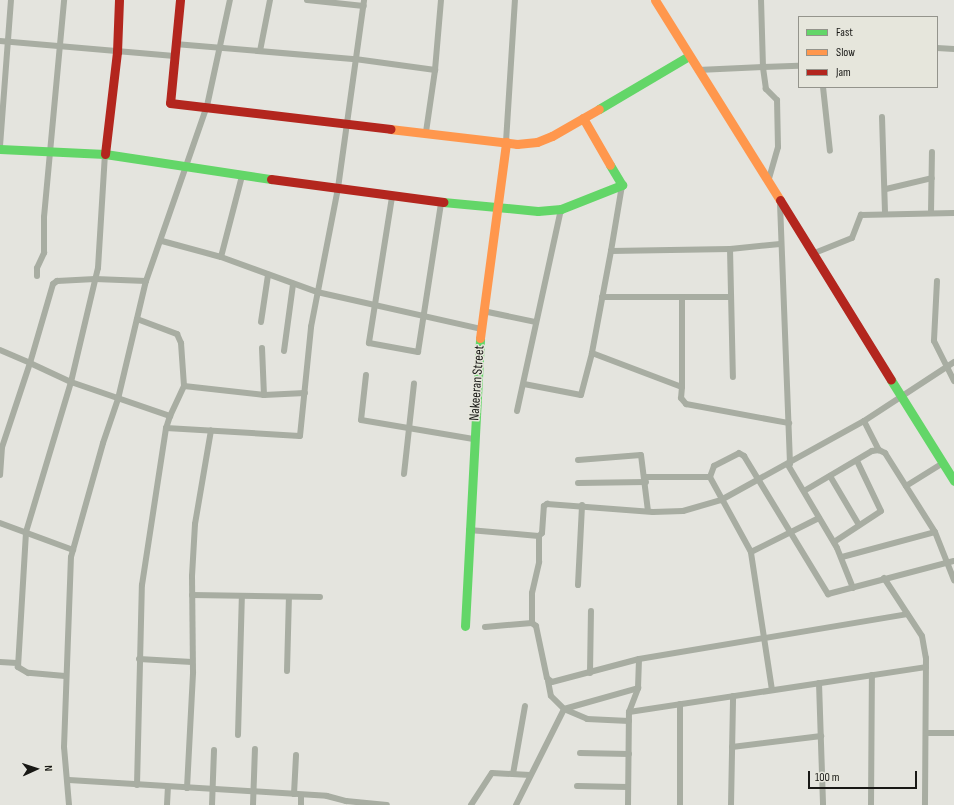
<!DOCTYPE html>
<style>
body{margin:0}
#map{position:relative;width:954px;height:805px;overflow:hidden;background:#e4e4de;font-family:"Sofia Sans Condensed",sans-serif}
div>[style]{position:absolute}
.street>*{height:6px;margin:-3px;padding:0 3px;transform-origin:3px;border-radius:3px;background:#a8ada2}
.fast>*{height:9px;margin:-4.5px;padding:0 4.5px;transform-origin:4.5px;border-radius:4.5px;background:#63d668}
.slow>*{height:9px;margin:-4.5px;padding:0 4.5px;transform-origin:4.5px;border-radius:4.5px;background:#ff974d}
.jam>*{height:9px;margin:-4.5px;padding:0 4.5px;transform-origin:4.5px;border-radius:4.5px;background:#b3261e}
span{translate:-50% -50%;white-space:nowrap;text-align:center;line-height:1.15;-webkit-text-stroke:3px #e6e6dc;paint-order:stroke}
.street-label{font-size:14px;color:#181815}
.legend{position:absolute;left:798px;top:16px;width:140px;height:72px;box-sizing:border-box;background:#e6e6dc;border:1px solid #94948c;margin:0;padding:5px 7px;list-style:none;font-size:12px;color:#181815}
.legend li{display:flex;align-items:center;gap:8px;height:20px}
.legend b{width:20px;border:1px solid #94948c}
.north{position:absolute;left:16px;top:749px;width:40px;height:40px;-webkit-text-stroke:3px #e6e6dc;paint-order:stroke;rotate:87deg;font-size:11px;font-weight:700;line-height:16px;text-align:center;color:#181815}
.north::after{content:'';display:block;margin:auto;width:14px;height:18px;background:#181815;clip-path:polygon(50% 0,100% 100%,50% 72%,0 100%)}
.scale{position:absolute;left:808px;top:771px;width:109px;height:18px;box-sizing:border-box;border:2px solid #181815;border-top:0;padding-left:5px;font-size:12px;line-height:14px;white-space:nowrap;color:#181815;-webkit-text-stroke:3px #e6e6dc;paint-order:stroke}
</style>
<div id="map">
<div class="street">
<div style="left:307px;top:0;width:57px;rotate:6deg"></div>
<div style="left:0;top:41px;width:175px;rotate:4.9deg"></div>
<div style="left:175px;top:44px;width:181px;rotate:4.8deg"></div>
<div style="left:355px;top:59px;width:81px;rotate:7.8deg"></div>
<div style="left:937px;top:48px;width:17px;rotate:3deg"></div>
<div style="left:260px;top:51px;width:52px;rotate:-78.9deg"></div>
<div style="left:698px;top:70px;width:65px;rotate:-2.6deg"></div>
<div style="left:763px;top:67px;width:67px;rotate:-91.7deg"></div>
<div style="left:823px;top:87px;width:64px;rotate:83.8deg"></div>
<div style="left:882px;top:117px;width:96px;rotate:88.2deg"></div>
<div style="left:426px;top:132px;width:63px;rotate:-81.7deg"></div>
<div style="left:435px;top:70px;width:70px;rotate:-85.1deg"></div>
<div style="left:506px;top:142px;width:142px;rotate:-86.4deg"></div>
<div style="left:0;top:146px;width:146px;rotate:-85.7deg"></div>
<div style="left:768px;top:182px;width:36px;rotate:-74deg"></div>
<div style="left:778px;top:147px;width:47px;rotate:-91.2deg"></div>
<div style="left:777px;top:100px;width:16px;rotate:-135deg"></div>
<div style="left:766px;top:89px;width:22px;rotate:-98deg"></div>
<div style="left:763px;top:67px;width:36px;rotate:-2deg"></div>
<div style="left:886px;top:189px;width:47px;rotate:-13.4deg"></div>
<div style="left:392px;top:197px;width:148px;rotate:99deg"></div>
<div style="left:369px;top:343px;width:50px;rotate:10.4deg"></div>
<div style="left:418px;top:352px;width:151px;rotate:-81.2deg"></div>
<div style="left:780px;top:203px;width:261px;rotate:87.8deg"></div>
<div style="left:931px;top:213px;width:61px;rotate:-89.1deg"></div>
<div style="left:162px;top:241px;width:61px;rotate:15.2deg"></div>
<div style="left:221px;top:257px;width:102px;rotate:20deg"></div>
<div style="left:317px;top:292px;width:168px;rotate:12.7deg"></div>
<div style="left:780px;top:244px;width:50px;rotate:174.3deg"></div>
<div style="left:730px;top:249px;width:119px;rotate:179deg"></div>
<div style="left:611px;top:251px;width:104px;rotate:100.6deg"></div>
<div style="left:592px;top:353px;width:96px;rotate:20.7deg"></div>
<div style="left:682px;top:387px;width:11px;rotate:95deg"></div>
<div style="left:681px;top:398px;width:8px;rotate:50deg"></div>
<div style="left:686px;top:404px;width:105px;rotate:10.5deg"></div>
<div style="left:730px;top:249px;width:128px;rotate:88.7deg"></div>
<div style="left:611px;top:251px;width:67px;rotate:-80.5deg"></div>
<div style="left:812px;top:254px;width:43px;rotate:-21.8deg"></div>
<div style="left:852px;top:238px;width:25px;rotate:-69deg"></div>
<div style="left:861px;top:215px;width:93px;rotate:-1.2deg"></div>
<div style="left:221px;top:257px;width:84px;rotate:-75.5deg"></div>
<div style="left:37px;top:276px;width:8px;rotate:-90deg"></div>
<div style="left:37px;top:268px;width:17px;rotate:-65deg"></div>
<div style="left:44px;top:253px;width:36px;rotate:-90deg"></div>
<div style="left:44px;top:217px;width:218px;rotate:-84.7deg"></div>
<div style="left:146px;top:281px;width:51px;rotate:-177.8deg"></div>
<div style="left:95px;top:279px;width:38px;rotate:177deg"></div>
<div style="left:57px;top:281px;width:5px;rotate:143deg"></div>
<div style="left:53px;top:284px;width:82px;rotate:106.2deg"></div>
<div style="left:30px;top:363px;width:45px;rotate:24.9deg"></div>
<div style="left:71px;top:382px;width:105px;rotate:19deg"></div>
<div style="left:170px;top:416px;width:13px;rotate:108deg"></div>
<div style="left:166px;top:428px;width:134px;rotate:3.4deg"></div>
<div style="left:300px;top:436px;width:110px;rotate:-84.2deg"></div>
<div style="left:311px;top:327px;width:142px;rotate:-79deg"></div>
<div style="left:338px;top:188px;width:190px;rotate:-82.1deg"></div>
<div style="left:937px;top:281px;width:60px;rotate:92.9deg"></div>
<div style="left:934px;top:341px;width:45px;rotate:63.4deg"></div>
<div style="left:602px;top:297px;width:129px"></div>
<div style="left:682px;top:297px;width:90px;rotate:90deg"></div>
<div style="left:483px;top:311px;width:53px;rotate:11.9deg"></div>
<div style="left:137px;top:319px;width:43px;rotate:20.6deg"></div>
<div style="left:177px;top:334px;width:10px;rotate:66deg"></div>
<div style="left:181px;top:343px;width:43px;rotate:86deg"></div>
<div style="left:184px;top:386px;width:33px;rotate:115deg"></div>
<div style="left:261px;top:322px;width:48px;rotate:-81.5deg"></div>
<div style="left:262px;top:348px;width:47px;rotate:87.6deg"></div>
<div style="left:0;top:350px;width:33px;rotate:23deg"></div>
<div style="left:30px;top:363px;width:89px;rotate:108.4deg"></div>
<div style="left:2px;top:447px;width:28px;rotate:94deg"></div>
<div style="left:284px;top:351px;width:68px;rotate:-82.3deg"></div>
<div style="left:366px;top:375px;width:45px;rotate:96.3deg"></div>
<div style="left:361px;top:420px;width:114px;rotate:9.6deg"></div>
<div style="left:524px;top:384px;width:58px;rotate:10.9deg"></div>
<div style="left:581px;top:395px;width:43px;rotate:-75.3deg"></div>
<div style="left:184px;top:386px;width:81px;rotate:6.4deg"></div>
<div style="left:264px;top:395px;width:41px;rotate:-2.8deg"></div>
<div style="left:517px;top:411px;width:207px;rotate:-77.7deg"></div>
<div style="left:864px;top:421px;width:33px;rotate:63deg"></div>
<div style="left:578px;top:460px;width:63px;rotate:-4.5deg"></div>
<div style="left:641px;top:455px;width:56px;rotate:82.9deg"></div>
<div style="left:788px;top:465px;width:96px;rotate:59.4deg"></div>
<div style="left:837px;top:548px;width:43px;rotate:68.2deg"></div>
<div style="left:404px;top:474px;width:91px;rotate:-83.7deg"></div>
<div style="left:830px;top:476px;width:57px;rotate:59.4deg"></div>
<div style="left:645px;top:477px;width:65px"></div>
<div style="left:578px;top:483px;width:68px;rotate:-0.8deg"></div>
<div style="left:906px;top:486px;width:44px;rotate:-31.9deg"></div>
<div style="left:804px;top:491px;width:79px;rotate:-30.5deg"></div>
<div style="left:872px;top:451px;width:7px;rotate:-8deg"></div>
<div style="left:879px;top:450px;width:7px;rotate:27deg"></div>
<div style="left:885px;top:453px;width:93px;rotate:57.7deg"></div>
<div style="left:935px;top:532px;width:52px;rotate:68.4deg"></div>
<div style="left:0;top:523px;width:78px;rotate:20.3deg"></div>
<div style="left:469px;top:530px;width:70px;rotate:4.9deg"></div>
<div style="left:539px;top:536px;width:4px;rotate:-45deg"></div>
<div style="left:542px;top:533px;width:27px;rotate:-86deg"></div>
<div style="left:544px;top:506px;width:4px;rotate:-34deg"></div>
<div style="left:547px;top:504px;width:106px;rotate:4.3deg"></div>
<div style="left:653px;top:512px;width:30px;rotate:-2deg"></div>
<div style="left:683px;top:511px;width:40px;rotate:-16deg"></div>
<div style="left:721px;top:500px;width:163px;rotate:-28.9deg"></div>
<div style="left:864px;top:421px;width:108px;rotate:-33.2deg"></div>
<div style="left:834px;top:542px;width:56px;rotate:-33.4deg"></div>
<div style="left:881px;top:511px;width:55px;rotate:-115.6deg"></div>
<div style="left:751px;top:552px;width:76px;rotate:-26.6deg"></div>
<div style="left:842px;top:557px;width:96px;rotate:-15deg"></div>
<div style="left:884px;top:578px;width:69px;rotate:56.8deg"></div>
<div style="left:922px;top:636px;width:22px;rotate:80deg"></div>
<div style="left:926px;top:658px;width:147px;rotate:90.4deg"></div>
<div style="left:578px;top:585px;width:80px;rotate:-87.1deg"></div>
<div style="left:192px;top:595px;width:128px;rotate:0.9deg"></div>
<div style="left:532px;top:623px;width:30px;rotate:-90deg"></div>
<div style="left:532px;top:593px;width:32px;rotate:-77deg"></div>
<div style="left:539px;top:562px;width:26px;rotate:-90deg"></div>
<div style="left:485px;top:627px;width:47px;rotate:-4.9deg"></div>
<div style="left:532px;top:623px;width:5px;rotate:37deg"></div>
<div style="left:536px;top:626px;width:53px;rotate:78.1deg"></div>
<div style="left:547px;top:678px;width:6px;rotate:39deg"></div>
<div style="left:552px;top:682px;width:90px;rotate:-14.8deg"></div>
<div style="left:639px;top:659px;width:272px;rotate:-9.5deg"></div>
<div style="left:139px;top:659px;width:53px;rotate:3.2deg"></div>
<div style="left:0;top:662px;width:17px;rotate:3deg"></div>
<div style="left:287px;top:671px;width:74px;rotate:-88.5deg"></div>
<div style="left:590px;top:673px;width:62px;rotate:-89.1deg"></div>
<div style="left:65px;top:676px;width:37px;rotate:-175deg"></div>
<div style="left:28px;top:673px;width:12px;rotate:-149deg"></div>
<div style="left:18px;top:667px;width:135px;rotate:-86.6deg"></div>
<div style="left:26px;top:532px;width:157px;rotate:-73.3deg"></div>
<div style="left:71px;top:382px;width:117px;rotate:-76.7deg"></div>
<div style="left:98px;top:268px;width:114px;rotate:-86.5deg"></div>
<div style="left:548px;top:681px;width:15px;rotate:79deg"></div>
<div style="left:551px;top:696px;width:18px;rotate:45deg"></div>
<div style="left:564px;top:709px;width:77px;rotate:-15.8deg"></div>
<div style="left:819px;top:683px;width:122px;rotate:88.1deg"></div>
<div style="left:772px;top:690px;width:140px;rotate:-98.7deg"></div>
<div style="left:751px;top:552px;width:85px;rotate:-118.7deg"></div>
<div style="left:710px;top:477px;width:12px;rotate:-70deg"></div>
<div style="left:714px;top:466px;width:28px;rotate:-27deg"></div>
<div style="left:739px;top:453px;width:6px;rotate:31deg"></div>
<div style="left:744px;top:456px;width:162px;rotate:58.7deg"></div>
<div style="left:828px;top:594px;width:130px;rotate:-14.7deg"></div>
<div style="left:629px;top:712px;width:26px;rotate:-69deg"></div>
<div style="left:638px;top:688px;width:29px;rotate:-88deg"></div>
<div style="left:926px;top:733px;width:28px"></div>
<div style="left:238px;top:735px;width:139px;rotate:-88.4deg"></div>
<div style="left:732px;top:747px;width:90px;rotate:-7deg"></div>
<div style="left:580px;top:753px;width:49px;rotate:1.2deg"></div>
<div style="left:513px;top:774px;width:69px;rotate:-80deg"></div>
<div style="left:69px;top:780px;width:258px;rotate:3.5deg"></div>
<div style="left:327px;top:796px;width:20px;rotate:15deg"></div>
<div style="left:346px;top:801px;width:41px;rotate:5.6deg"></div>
<div style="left:137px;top:785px;width:200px;rotate:-88.6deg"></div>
<div style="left:142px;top:585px;width:159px;rotate:-81.3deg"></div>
<div style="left:577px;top:786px;width:51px;rotate:1.1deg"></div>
<div style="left:187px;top:788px;width:116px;rotate:-87deg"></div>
<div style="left:193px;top:672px;width:96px;rotate:-90.6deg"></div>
<div style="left:192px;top:576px;width:52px;rotate:-86.7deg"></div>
<div style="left:195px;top:524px;width:95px;rotate:-80.3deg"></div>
<div style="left:294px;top:794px;width:39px;rotate:-87deg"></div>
<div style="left:69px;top:805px;width:58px;rotate:-94.9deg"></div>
<div style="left:64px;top:747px;width:190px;rotate:-87.9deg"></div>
<div style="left:71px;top:557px;width:118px;rotate:-74.3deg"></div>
<div style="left:103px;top:443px;width:46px;rotate:-71.2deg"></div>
<div style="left:118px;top:399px;width:121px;rotate:-76.7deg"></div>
<div style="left:146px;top:281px;width:185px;rotate:-70.8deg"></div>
<div style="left:207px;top:106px;width:108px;rotate:-77.8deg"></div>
<div style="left:167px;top:805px;width:18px;rotate:-87deg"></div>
<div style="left:212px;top:805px;width:55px;rotate:-87.9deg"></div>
<div style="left:253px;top:805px;width:56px;rotate:-88deg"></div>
<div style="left:301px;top:805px;width:10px;rotate:-90deg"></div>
<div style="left:471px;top:805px;width:38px;rotate:-57deg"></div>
<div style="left:492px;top:773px;width:38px;rotate:3deg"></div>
<div style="left:516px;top:805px;width:107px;rotate:-63.4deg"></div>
<div style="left:564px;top:709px;width:25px;rotate:23deg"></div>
<div style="left:587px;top:719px;width:42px;rotate:2.7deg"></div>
<div style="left:628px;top:805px;width:93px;rotate:-89.4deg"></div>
<div style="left:629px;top:712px;width:300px;rotate:-8.6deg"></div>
<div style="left:680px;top:805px;width:101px;rotate:-90deg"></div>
<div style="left:731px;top:805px;width:109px;rotate:-88.9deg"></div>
<div style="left:871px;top:805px;width:130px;rotate:-89.6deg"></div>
</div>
<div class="fast">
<div style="left:599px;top:109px;width:104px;rotate:-30.5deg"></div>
<div style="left:0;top:149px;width:105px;rotate:2.7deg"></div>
<div style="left:105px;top:154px;width:168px;rotate:8.6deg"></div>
<div style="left:443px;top:202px;width:95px;rotate:5.4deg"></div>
<div style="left:538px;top:211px;width:23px;rotate:-5deg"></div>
<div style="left:561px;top:209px;width:66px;rotate:-21.5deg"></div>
<div style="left:622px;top:185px;width:23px;rotate:-121deg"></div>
<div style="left:891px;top:380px;width:119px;rotate:58deg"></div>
<div style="left:465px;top:626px;width:288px;rotate:-87deg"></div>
</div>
<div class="slow">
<div style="left:655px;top:0;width:236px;rotate:58deg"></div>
<div style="left:583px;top:118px;width:54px;rotate:60.1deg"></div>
<div style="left:390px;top:129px;width:128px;rotate:6.7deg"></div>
<div style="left:517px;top:144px;width:20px;rotate:-6deg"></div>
<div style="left:537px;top:142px;width:16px;rotate:-22deg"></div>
<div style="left:552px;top:136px;width:54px;rotate:-29.9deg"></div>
<div style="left:480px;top:338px;width:198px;rotate:-82.4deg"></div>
</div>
<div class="jam">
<div style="left:180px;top:0;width:103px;rotate:95.5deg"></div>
<div style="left:170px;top:103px;width:222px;rotate:6.7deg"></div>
<div style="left:105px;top:154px;width:103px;rotate:-83.3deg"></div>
<div style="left:117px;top:52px;width:52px;rotate:-87.8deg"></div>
<div style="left:271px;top:179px;width:174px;rotate:7.6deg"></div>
<div style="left:780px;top:200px;width:211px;rotate:58.3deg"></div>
</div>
<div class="street-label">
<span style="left:477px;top:383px;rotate:-86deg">Nakeeran Street</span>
</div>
<ul class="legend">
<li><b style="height:5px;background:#63d668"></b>Fast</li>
<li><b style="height:5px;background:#ff974d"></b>Slow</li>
<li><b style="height:5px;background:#b3261e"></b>Jam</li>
</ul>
<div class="north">N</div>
<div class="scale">100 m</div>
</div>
